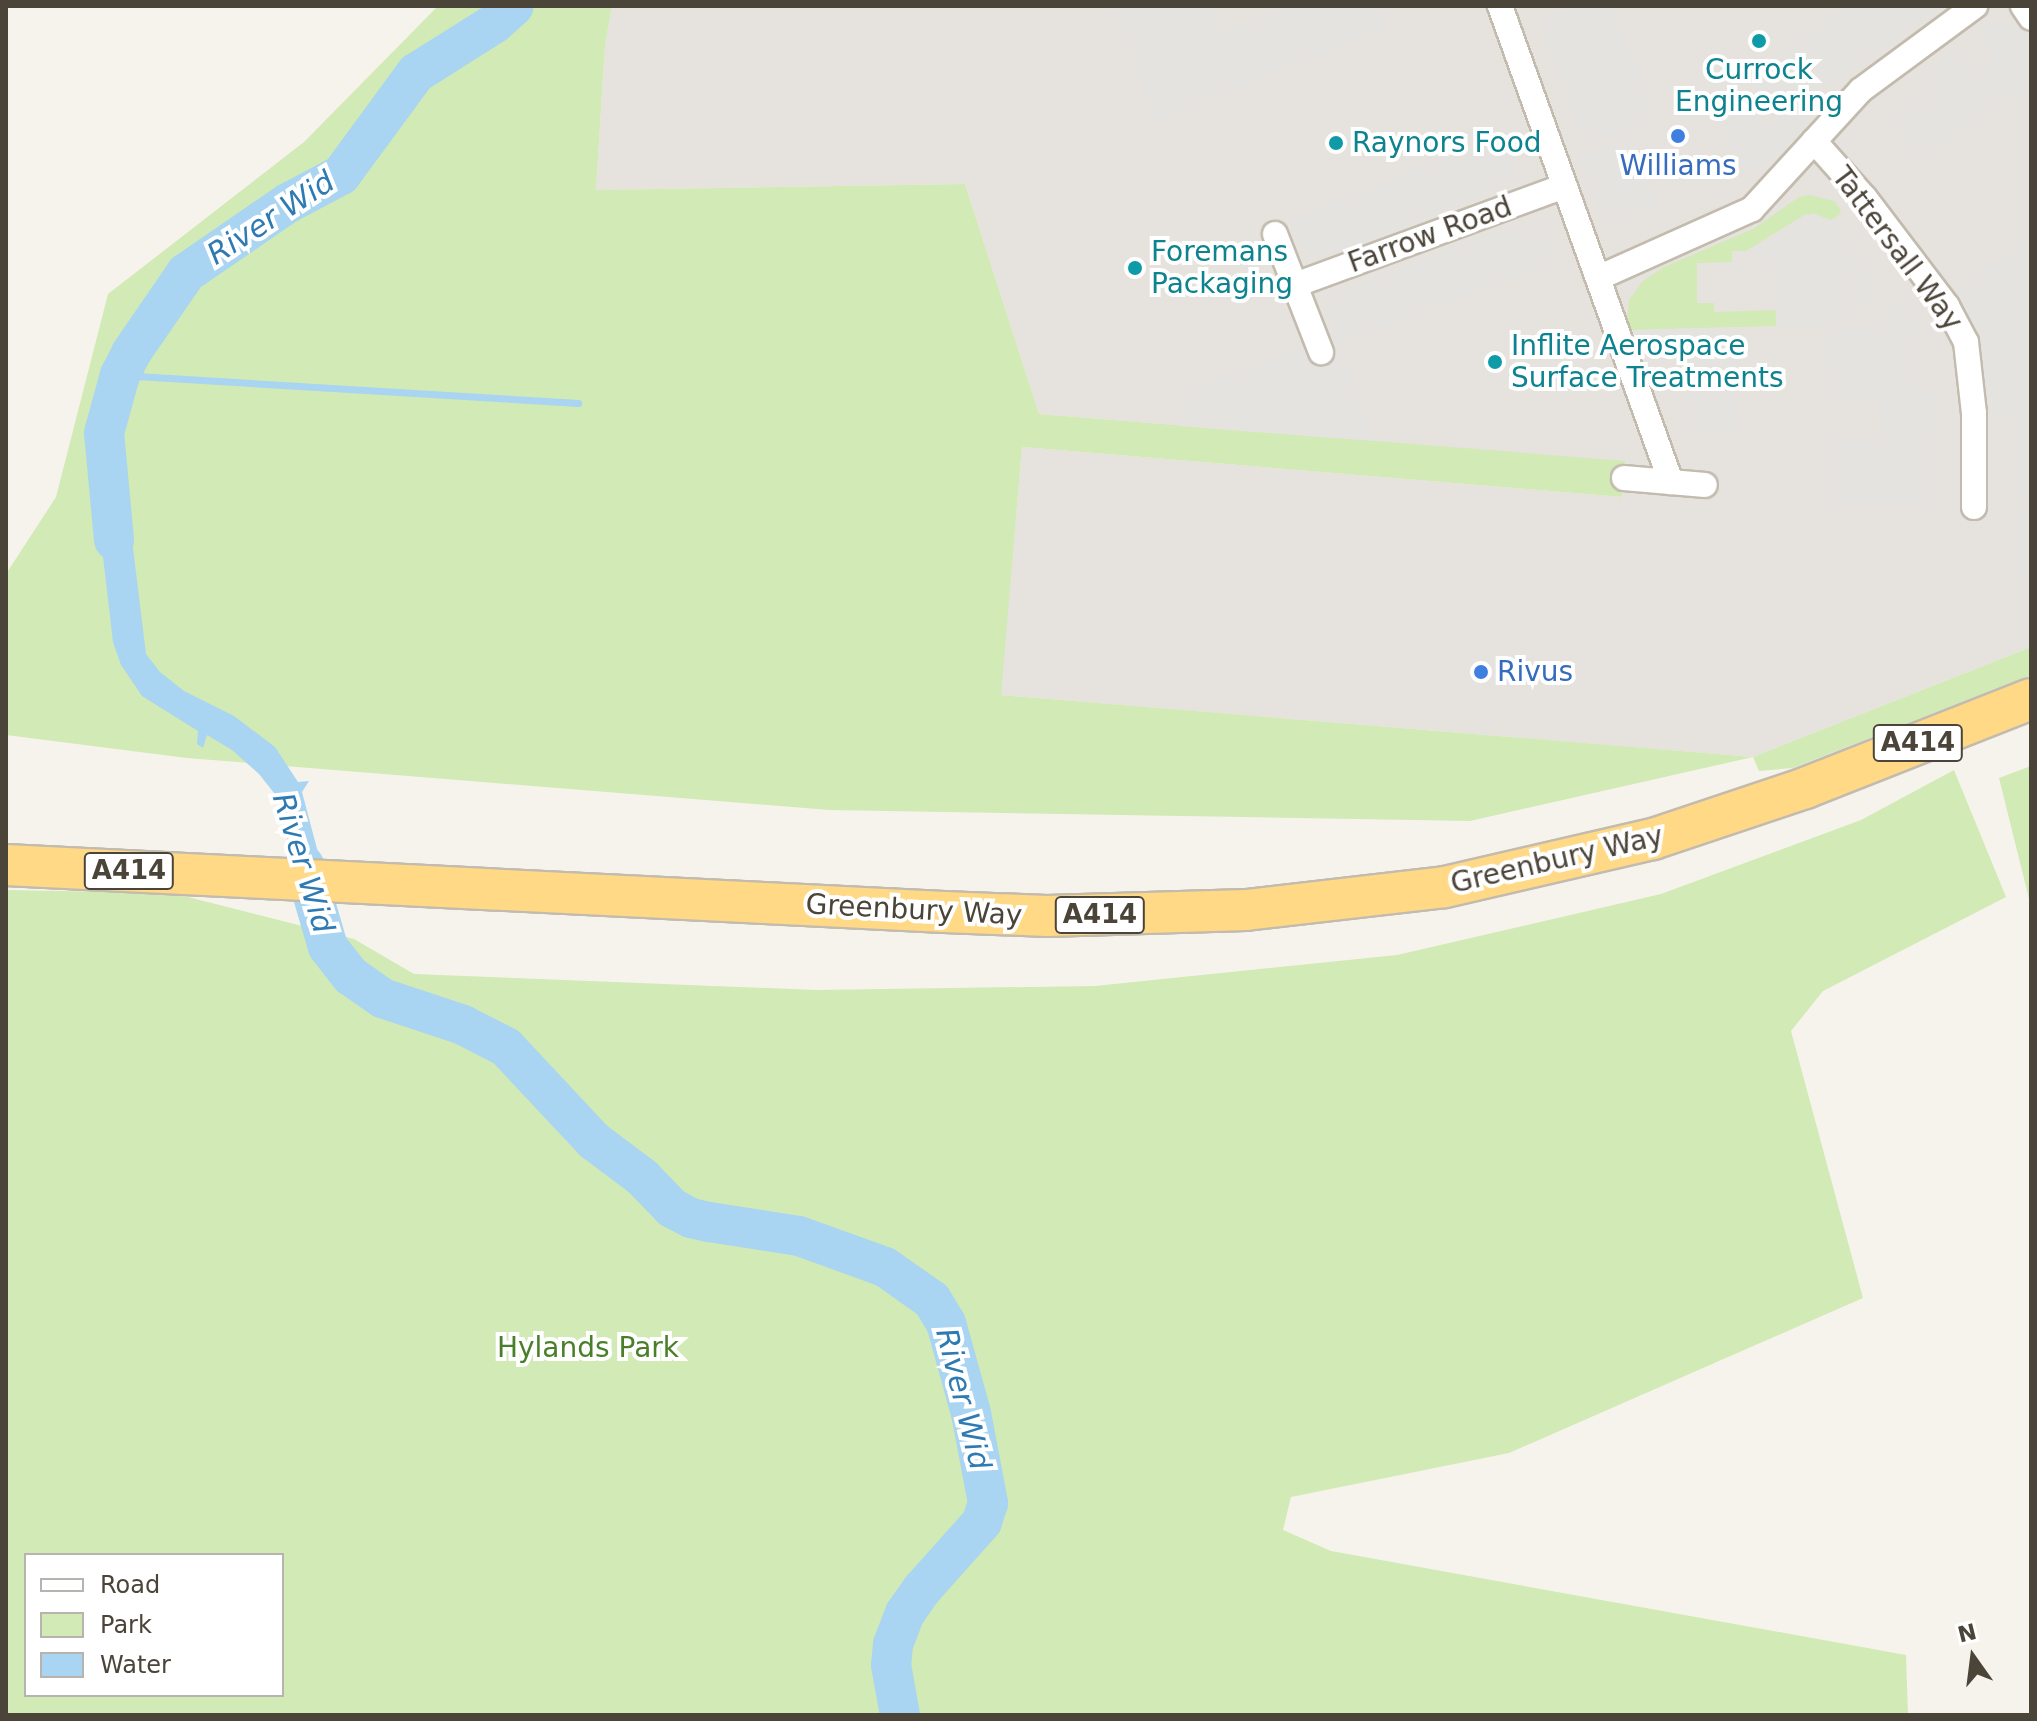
<!DOCTYPE html>
<style>
body{margin:0}
#map{position:relative;width:2037px;height:1721px;overflow:hidden;background:#f6f3ec;font-family:"DejaVu Sans",sans-serif}
div>[style]{position:absolute}
.industrial>*{inset:0;background:#e6e2dd}
.green>*{inset:0;background:#d2eab5}
.parking>*{inset:0;background:#e5e3e0;transform-origin:0 0}
.water>*{inset:0;background:#a9d4f2}
.stream>*{height:7px;margin:-3.5px;padding:0 3.5px;transform-origin:3.5px;border-radius:3.5px;background:#a9d4f2}
.river>*{height:40px;margin:-20px;padding:0 20px;transform-origin:20px;border-radius:20px;background:#a9d4f2}
.roads{filter:drop-shadow(2px 0 #c2bbae) drop-shadow(-2px 0 #c2bbae) drop-shadow(0 2px #c2bbae) drop-shadow(0 -2px #c2bbae)}
.minor>*{height:24px;margin:-12px;padding:0 12px;transform-origin:12px;border-radius:12px;background:#fff}
.trunk>*{height:40px;margin:-20px;padding:0 20px;transform-origin:20px;border-radius:20px;background:#ffd985}
.dots>*{width:22px;height:22px;translate:-50% -50%;box-sizing:border-box;border:4px solid #fff;border-radius:50%}
span{translate:-50% -50%;white-space:nowrap;text-align:center;line-height:1.15;-webkit-text-stroke:8px #fff;paint-order:stroke}
.shield-label span{padding:2px 6px;background:#fff;border:2px solid;border-radius:6px;-webkit-text-stroke-width:0}
.shield-label{font-size:26px;color:#4b4439;font-weight:700}
.culture-label{font-size:28px;color:#0d838f}
.left{translate:0 -50%;text-align:left}
.shop-label{font-size:28px;color:#366cbe}
.street-label{font-size:28px;color:#4b4439}
.park-label{font-size:28px;color:#4a7f2a}
.water-label{font-size:30px;color:#2e7ab2;font-style:italic}
.frame{position:absolute;inset:0;border:8px solid #4b4439;pointer-events:none}
.legend{position:absolute;left:24px;top:1553px;width:260px;height:144px;box-sizing:border-box;background:#fff;border:2px solid #b7b4b0;margin:0;padding:10px 14px;list-style:none;font-size:24px;color:#4b4439}
.legend li{display:flex;align-items:center;gap:16px;height:40px}
.legend b{width:40px;border:2px solid #b7b4b0}
.north{position:absolute;left:1933px;top:1617px;width:80px;height:80px;-webkit-text-stroke:6px #fff;paint-order:stroke;rotate:346deg;font-size:22px;font-weight:700;line-height:32px;text-align:center;color:#4b4439}
.north::after{content:'';display:block;margin:auto;width:28px;height:36px;background:#4b4439;clip-path:polygon(50% 0,100% 100%,50% 72%,0 100%)}
</style>
<div id="map">
<div class="industrial">
<div style="clip-path:polygon(612px 6px,2031px 6px,2031px 647px,1753px 757px,1000px 695px,1022px 447px,1622px 497px,1625px 462px,1039px 414px,965px 184px,596px 190px,605px 46px)"></div>
</div>
<div class="green">
<div style="clip-path:polygon(438px 6px,612px 6px,605px 46px,596px 190px,965px 184px,1039px 414px,1625px 461px,1622px 497px,1022px 447px,1001px 695px,1753px 757px,2031px 647px,2031px 675px,1793px 768px,1759px 771px,1753px 757px,1470px 821px,829px 810px,187px 758px,6px 735px,6px 574px,56px 497px,108px 294px,304px 142px)"></div>
<div style="clip-path:polygon(1809px 195px,1834px 201px,1841px 210px,1839px 215px,1831px 220px,1806px 214px,1746px 251px,1732px 251px,1732px 262px,1697px 263px,1697px 303px,1714px 303px,1714px 312px,1776px 310px,1776px 326px,1630px 330px,1627px 321px,1629px 300px,1643px 281px,1664px 267px,1753px 229px,1799px 197px)"></div>
<div style="clip-path:polygon(2031px 766px,2031px 907px,1999px 778px)"></div>
<div style="clip-path:polygon(evenodd,1954px 770px,2006px 897px,1823px 991px,1791px 1031px,1863px 1298px,1509px 1453px,1291px 1497px,1283px 1530px,1331px 1551px,1906px 1655px,1908px 1715px,6px 1715px,6px 890px,172px 893px,354px 939px,414px 974px,816px 990px,1095px 986px,1397px 955px,1661px 894px,1861px 820px,1954px 770px,26px 1555px,282px 1555px,282px 1695px,26px 1695px,26px 1555px)"></div>
</div>
<div class="parking">
<div style="clip-path:polygon(1111px 6px,1211px 6px,1223px 33px,1291px 6px,1379px 6px,1387px 27px,1156px 122px)"></div>
<div style="clip-path:polygon(1568px 6px,1610px 6px,1659px 117px,1583px 146px,1540px 23px)"></div>
<div style="clip-path:polygon(1846px 6px,1946px 6px,1800px 106px,1811px 123px,1772px 159px,1742px 172px,1722px 124px,1759px 108px,1768px 128px,1776px 122px,1746px 76px)"></div>
<div style="clip-path:polygon(2010px 21px,2031px 38px,2031px 85px,1916px 163px,1887px 116px,1921px 94px,1937px 115px,1942px 112px,1919px 75px,1957px 48px,1976px 74px,1997px 60px,1977px 34px,1993px 22px)"></div>
<div style="clip-path:polygon(1516px 130px,1514px 167px,1499px 188px,1325px 260px,1302px 249px,1291px 219px)"></div>
<div style="left:1631px;top:135px;width:75px;height:59px;rotate:67deg"></div>
<div style="clip-path:polygon(1813px 213px,1834px 222px,1883px 295px,1860px 307px,1843px 277px,1836px 282px,1852px 311px,1827px 325px,1776px 326px,1774px 261px,1754px 261px,1755px 246px)"></div>
<div style="clip-path:polygon(1523px 226px,1542px 229px,1549px 236px,1553px 250px,1545px 265px,1340px 345px,1375px 441px,1178px 426px,1181px 392px,1301px 348px,1305px 358px,1339px 345px,1329px 319px,1329px 306px,1342px 290px,1490px 234px)"></div>
<div style="clip-path:polygon(2031px 237px,2031px 492px,2015px 492px,2015px 421px,1983px 419px,1979px 343px,1955px 289px)"></div>
<div style="clip-path:polygon(1905px 296px,1921px 320px,1916px 350px,1918px 390px,1936px 390px,1934px 507px,1828px 506px,1826px 438px,1882px 437px,1882px 401px,1826px 401px,1824px 328px,1892px 324px,1884px 309px)"></div>
<div style="clip-path:polygon(1736px 327px,1739px 435px,1684px 434px,1680px 347px,1638px 349px,1630px 330px)"></div>
<div style="left:2015px;top:517px;width:16px;height:54px"></div>
</div>
<div class="water">
<div style="clip-path:polygon(125px 483px,146px 654px,160px 672px,184px 691px,234px 716px,275px 747px,298px 782px,309px 781px,302px 792px,335px 917px,305px 918px,278px 798px,259px 774px,232px 750px,207px 735px,203px 748px,197px 744px,198px 731px,142px 696px,121px 665px,113px 642px,95px 488px)"></div>
</div>
<div class="stream">
<div style="left:120px;top:375px;width:459px;rotate:3.5deg"></div>
</div>
<div class="river">
<div style="left:114px;top:540px;width:107px;rotate:-95.3deg"></div>
<div style="left:104px;top:433px;width:60px;rotate:-74.6deg"></div>
<div style="left:120px;top:375px;width:25px;rotate:-63deg"></div>
<div style="left:131px;top:353px;width:97px;rotate:-55.5deg"></div>
<div style="left:186px;top:273px;width:124px;rotate:-34.5deg"></div>
<div style="left:288px;top:203px;width:60px;rotate:-27.8deg"></div>
<div style="left:341px;top:175px;width:127px;rotate:-53.7deg"></div>
<div style="left:416px;top:73px;width:93px;rotate:-32.3deg"></div>
<div style="left:495px;top:23px;width:25px;rotate:-42deg"></div>
<div style="left:304px;top:865px;width:85px;rotate:73.7deg"></div>
<div style="left:328px;top:947px;width:37px;rotate:52deg"></div>
<div style="left:351px;top:976px;width:38px;rotate:35deg"></div>
<div style="left:382px;top:998px;width:85px;rotate:18.4deg"></div>
<div style="left:463px;top:1025px;width:48px;rotate:27.1deg"></div>
<div style="left:506px;top:1047px;width:129px;rotate:46.9deg"></div>
<div style="left:594px;top:1141px;width:60px;rotate:36.9deg"></div>
<div style="left:642px;top:1177px;width:43px;rotate:45.9deg"></div>
<div style="left:672px;top:1208px;width:21px;rotate:28deg"></div>
<div style="left:691px;top:1218px;width:18px;rotate:13deg"></div>
<div style="left:709px;top:1222px;width:91px;rotate:8.8deg"></div>
<div style="left:799px;top:1236px;width:91px;rotate:19.8deg"></div>
<div style="left:885px;top:1267px;width:57px;rotate:35.1deg"></div>
<div style="left:932px;top:1300px;width:27px;rotate:59deg"></div>
<div style="left:946px;top:1323px;width:93px;rotate:74.5deg"></div>
<div style="left:971px;top:1413px;width:92px;rotate:79.3deg"></div>
<div style="left:988px;top:1503px;width:20px;rotate:108deg"></div>
<div style="left:982px;top:1522px;width:90px;rotate:131.8deg"></div>
<div style="left:922px;top:1589px;width:29px;rotate:125deg"></div>
<div style="left:905px;top:1613px;width:33px;rotate:111deg"></div>
<div style="left:893px;top:1644px;width:21px;rotate:95deg"></div>
<div style="left:891px;top:1665px;width:51px;rotate:79.8deg"></div>
</div>
<div class="roads">
<div class="minor">
<div style="left:1500px;top:6px;width:506px;rotate:70.24deg"></div>
<div style="left:2023px;top:6px;width:14px;rotate:56deg"></div>
<div style="left:1814px;top:141px;width:76px;rotate:48.2deg"></div>
<div style="left:1865px;top:198px;width:136px;rotate:52.8deg"></div>
<div style="left:1947px;top:306px;width:41px;rotate:62.2deg"></div>
<div style="left:1966px;top:342px;width:71px;rotate:83.6deg"></div>
<div style="left:1974px;top:413px;width:94px;rotate:90deg"></div>
<div style="left:1275px;top:234px;width:127px;rotate:68.7deg"></div>
<div style="left:1598px;top:278px;width:169px;rotate:-24.1deg"></div>
<div style="left:1752px;top:209px;width:161px;rotate:-47.5deg"></div>
<div style="left:1861px;top:90px;width:142px;rotate:-36.4deg"></div>
<div style="left:1295px;top:285px;width:287px;rotate:-20.2deg"></div>
<div style="left:1624px;top:478px;width:81px;rotate:4.9deg"></div>
</div>
<div class="trunk">
<div style="left:6px;top:865px;width:939px;rotate:2.87deg"></div>
<div style="left:944px;top:912px;width:103px;rotate:2.2deg"></div>
<div style="left:1047px;top:916px;width:199px;rotate:-1.7deg"></div>
<div style="left:1246px;top:910px;width:200px;rotate:-6.6deg"></div>
<div style="left:1445px;top:887px;width:213px;rotate:-13deg"></div>
<div style="left:1653px;top:839px;width:160px;rotate:-18.5deg"></div>
<div style="left:1805px;top:788px;width:243px;rotate:-21.5deg"></div>
</div>
</div>
<div class="dots">
<div style="left:1759px;top:41px;background:#0f9aa8"></div>
<div style="left:1678px;top:136px;background:#3f7fe0"></div>
<div style="left:1336px;top:143px;background:#0f9aa8"></div>
<div style="left:1135px;top:268px;background:#0f9aa8"></div>
<div style="left:1495px;top:362px;background:#0f9aa8"></div>
<div style="left:1481px;top:672px;background:#3f7fe0"></div>
</div>
<div class="shield-label">
<span style="left:1918px;top:743px">A414</span>
<span style="left:129px;top:871px">A414</span>
<span style="left:1100px;top:915px">A414</span>
</div>
<div class="culture-label">
<span style="left:1759px;top:86px">Currock<br>Engineering</span>
<span class="left" style="left:1352px;top:143px">Raynors Food</span>
<span class="left" style="left:1151px;top:268px">Foremans<br>Packaging</span>
<span class="left" style="left:1511px;top:362px">Inflite Aerospace<br>Surface Treatments</span>
</div>
<div class="shop-label">
<span style="left:1678px;top:166px">Williams</span>
<span class="left" style="left:1497px;top:672px">Rivus</span>
</div>
<div class="street-label">
<span style="left:1430px;top:235px;rotate:-20deg">Farrow Road</span>
<span style="left:1897px;top:249px;rotate:53deg">Tattersall Way</span>
<span style="left:1557px;top:860px;rotate:-13deg">Greenbury Way</span>
<span style="left:914px;top:910px;rotate:3deg">Greenbury Way</span>
</div>
<div class="park-label">
<span style="left:588px;top:1348px">Hylands Park</span>
</div>
<div class="water-label">
<span style="left:271px;top:218px;rotate:-33deg">River Wid</span>
<span style="left:303px;top:863px;rotate:73deg">River Wid</span>
<span style="left:963px;top:1399px;rotate:76deg">River Wid</span>
</div>
<div class="frame"></div>
<ul class="legend">
<li><b style="height:10px;background:#fff"></b>Road</li>
<li><b style="height:22px;background:#d2eab5"></b>Park</li>
<li><b style="height:22px;background:#a9d4f2"></b>Water</li>
</ul>
<div class="north">N</div>
</div>
